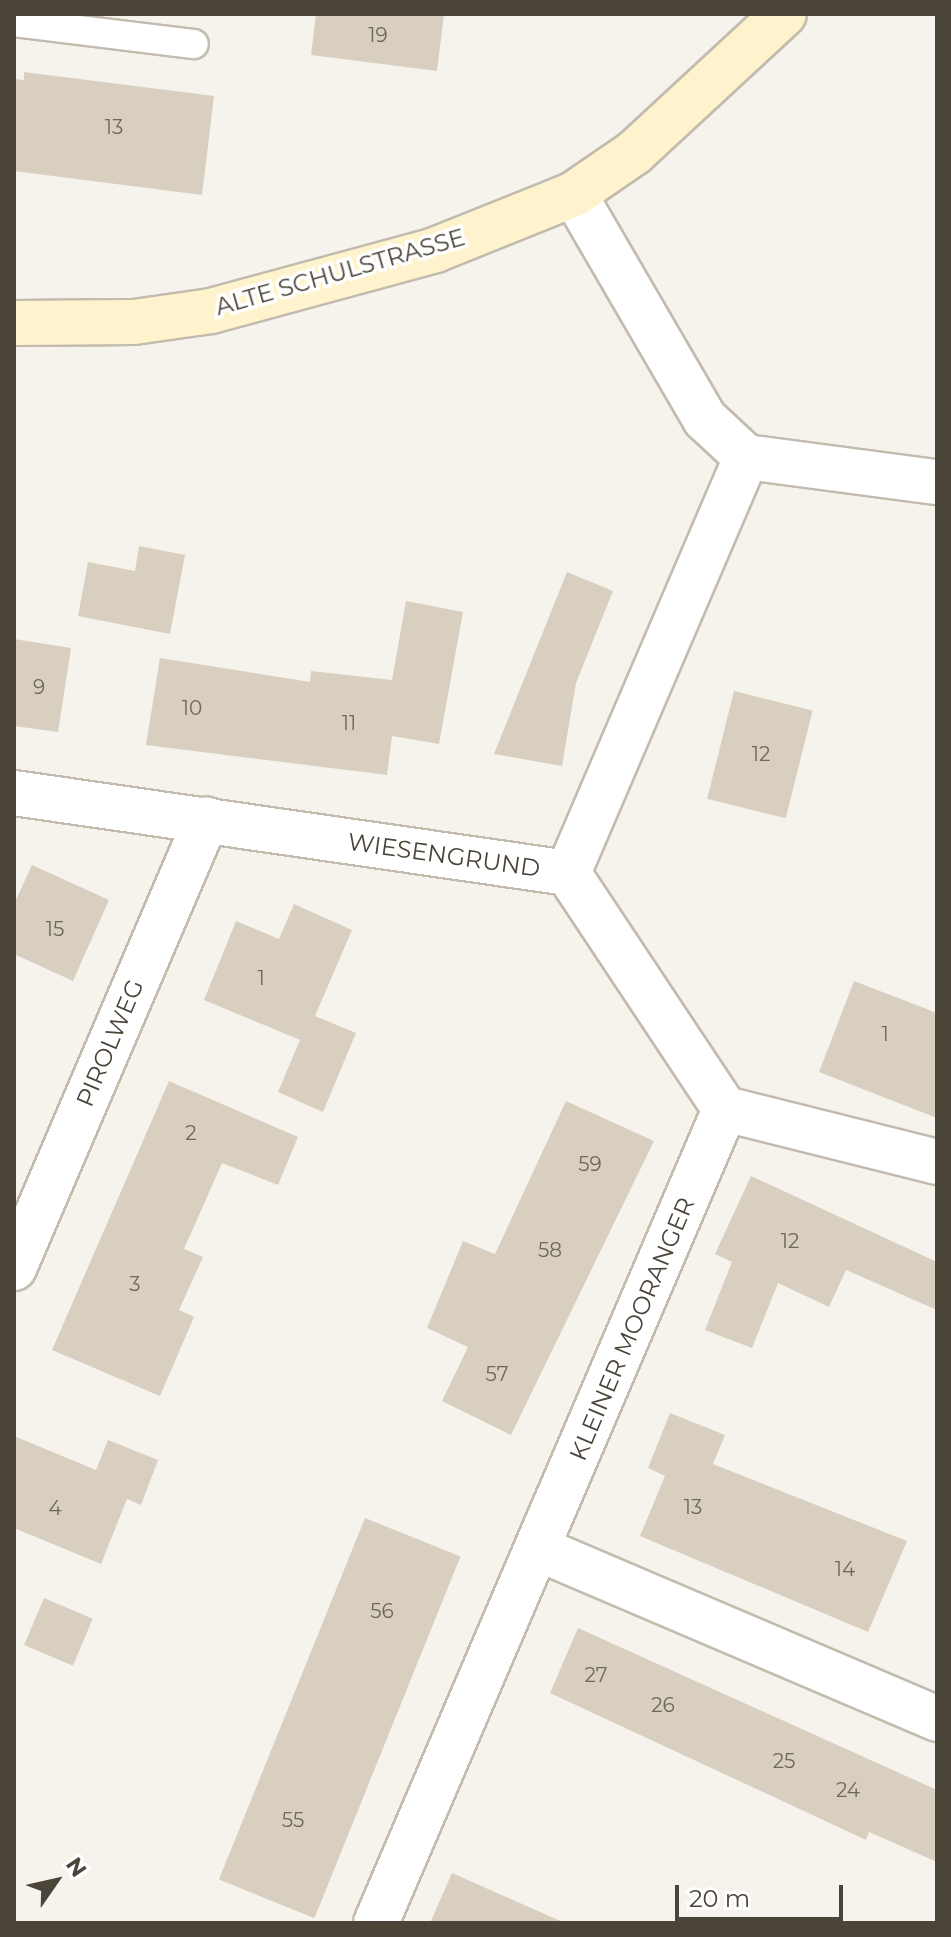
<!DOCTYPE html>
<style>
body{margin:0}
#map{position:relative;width:951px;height:1937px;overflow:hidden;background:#f6f3ec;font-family:Montserrat,sans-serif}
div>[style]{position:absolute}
.building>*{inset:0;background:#d8cfc1;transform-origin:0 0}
.roads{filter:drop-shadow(2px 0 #c2bbae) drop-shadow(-2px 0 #c2bbae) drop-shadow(0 2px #c2bbae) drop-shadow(0 -2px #c2bbae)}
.lane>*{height:28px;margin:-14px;padding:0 14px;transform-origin:14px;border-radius:14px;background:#fff}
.street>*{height:44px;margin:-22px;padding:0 22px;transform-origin:22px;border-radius:22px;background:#fff}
.secondary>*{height:44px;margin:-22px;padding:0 22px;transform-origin:22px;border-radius:22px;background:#fff3cd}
span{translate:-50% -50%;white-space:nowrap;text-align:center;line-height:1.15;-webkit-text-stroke:7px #fff;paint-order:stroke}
.number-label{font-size:20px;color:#6e675b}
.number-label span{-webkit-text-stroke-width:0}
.street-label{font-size:24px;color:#4b4439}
.frame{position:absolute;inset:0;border:16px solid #4b4439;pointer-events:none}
.north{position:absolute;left:16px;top:1841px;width:80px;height:80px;-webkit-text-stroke:6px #fff;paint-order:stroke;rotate:56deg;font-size:22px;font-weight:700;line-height:32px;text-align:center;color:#4b4439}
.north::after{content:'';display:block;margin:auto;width:28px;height:36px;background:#4b4439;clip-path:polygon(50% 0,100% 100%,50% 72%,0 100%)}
.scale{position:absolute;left:675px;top:1885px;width:168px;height:36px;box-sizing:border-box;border:4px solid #4b4439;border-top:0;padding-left:10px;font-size:24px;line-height:28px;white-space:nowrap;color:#4b4439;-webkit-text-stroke:6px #fff;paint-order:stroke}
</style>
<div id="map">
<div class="building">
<div style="clip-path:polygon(316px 14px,444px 14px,437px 71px,311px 55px)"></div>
<div style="clip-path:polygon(24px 72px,214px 96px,202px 195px,14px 171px,14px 79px,24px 80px)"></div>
<div style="clip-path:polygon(139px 546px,185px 555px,170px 634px,78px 616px,88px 562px,135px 571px)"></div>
<div style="clip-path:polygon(567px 572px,613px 591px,576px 683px,562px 766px,494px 754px)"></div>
<div style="clip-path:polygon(406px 601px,463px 612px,439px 744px,392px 736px,387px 775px,146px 745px,160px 658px,310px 682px,311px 671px,392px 680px)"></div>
<div style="clip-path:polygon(14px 639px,71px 648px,58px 732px,14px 726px)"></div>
<div style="left:734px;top:691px;width:81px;height:111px;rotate:14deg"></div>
<div style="clip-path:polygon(32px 865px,109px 900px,73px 981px,14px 954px,14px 904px)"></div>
<div style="clip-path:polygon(294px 904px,352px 930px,315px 1016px,356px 1033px,323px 1112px,278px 1092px,300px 1040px,204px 1000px,236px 921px,279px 939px)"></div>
<div style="clip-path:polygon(854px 981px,937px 1013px,937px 1118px,819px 1072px)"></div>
<div style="clip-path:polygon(169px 1081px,298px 1137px,278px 1185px,222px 1163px,184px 1249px,203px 1257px,179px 1310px,194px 1317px,160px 1396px,52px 1350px)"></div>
<div style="clip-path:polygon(566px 1101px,654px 1141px,511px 1435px,442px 1401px,468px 1347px,427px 1328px,463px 1241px,495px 1254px)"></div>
<div style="clip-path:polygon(751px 1176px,937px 1262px,937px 1310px,846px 1270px,829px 1307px,778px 1283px,752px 1348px,705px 1330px,732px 1262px,715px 1254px)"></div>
<div style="clip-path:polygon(670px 1413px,725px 1435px,713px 1464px,907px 1541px,868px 1632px,640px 1536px,665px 1476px,648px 1468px)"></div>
<div style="clip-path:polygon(14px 1436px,96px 1470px,108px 1440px,158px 1460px,141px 1505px,127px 1499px,101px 1564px,14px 1528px)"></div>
<div style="left:365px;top:1518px;width:103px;height:390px;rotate:22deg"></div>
<div style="left:44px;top:1598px;width:53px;height:51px;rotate:23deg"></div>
<div style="clip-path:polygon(578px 1628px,937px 1790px,937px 1862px,869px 1832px,866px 1840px,550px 1693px)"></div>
<div style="clip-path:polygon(452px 1873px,565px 1923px,430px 1923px)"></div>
</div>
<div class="roads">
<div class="lane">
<div style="left:14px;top:22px;width:181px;rotate:7deg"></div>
</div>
<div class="street">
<div style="left:574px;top:194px;width:260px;rotate:59.8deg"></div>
<div style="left:705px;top:419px;width:56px;rotate:42.8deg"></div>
<div style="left:746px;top:457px;width:193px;rotate:7.5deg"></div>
<div style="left:14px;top:793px;width:560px;rotate:8.22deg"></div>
<div style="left:568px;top:873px;width:452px;rotate:-66.8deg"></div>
<div style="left:568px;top:873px;width:283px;rotate:56.4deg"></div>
<div style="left:725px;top:1109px;width:219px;rotate:14deg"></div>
<div style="left:14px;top:1268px;width:488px;rotate:-66.8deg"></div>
<div style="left:539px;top:1549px;width:433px;rotate:23.1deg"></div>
<div style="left:376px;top:1923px;width:886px;rotate:-66.79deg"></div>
</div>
<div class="secondary">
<div style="left:14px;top:323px;width:120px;rotate:-0.5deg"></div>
<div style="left:134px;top:322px;width:78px;rotate:-8.1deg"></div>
<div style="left:211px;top:311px;width:232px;rotate:-15.2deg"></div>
<div style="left:435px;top:250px;width:150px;rotate:-21.9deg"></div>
<div style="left:574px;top:194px;width:74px;rotate:-34.5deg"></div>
<div style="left:635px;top:152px;width:203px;rotate:-42.8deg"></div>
</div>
</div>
<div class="number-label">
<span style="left:378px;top:35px">19</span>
<span style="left:114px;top:127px">13</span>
<span style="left:39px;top:687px">9</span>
<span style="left:192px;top:708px">10</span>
<span style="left:349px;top:723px">11</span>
<span style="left:761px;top:754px">12</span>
<span style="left:55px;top:929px">15</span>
<span style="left:261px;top:978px">1</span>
<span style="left:885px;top:1034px">1</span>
<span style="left:191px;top:1133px">2</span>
<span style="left:590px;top:1164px">59</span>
<span style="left:790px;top:1241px">12</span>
<span style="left:550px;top:1250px">58</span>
<span style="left:135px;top:1284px">3</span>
<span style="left:497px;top:1374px">57</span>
<span style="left:693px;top:1507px">13</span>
<span style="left:55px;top:1508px">4</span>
<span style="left:845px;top:1569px">14</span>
<span style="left:382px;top:1611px">56</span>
<span style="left:596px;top:1675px">27</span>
<span style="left:663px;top:1705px">26</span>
<span style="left:784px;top:1761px">25</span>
<span style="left:848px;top:1790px">24</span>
<span style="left:293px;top:1820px">55</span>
</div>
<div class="street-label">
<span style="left:340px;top:272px;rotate:-16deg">ALTE SCHULSTRASSE</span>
<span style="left:444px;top:855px;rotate:8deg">WIESENGRUND</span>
<span style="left:110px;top:1043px;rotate:-67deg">PIROLWEG</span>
<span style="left:632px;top:1329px;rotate:-67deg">KLEINER MOORANGER</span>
</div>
<div class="frame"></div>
<div class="north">N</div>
<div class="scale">20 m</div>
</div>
